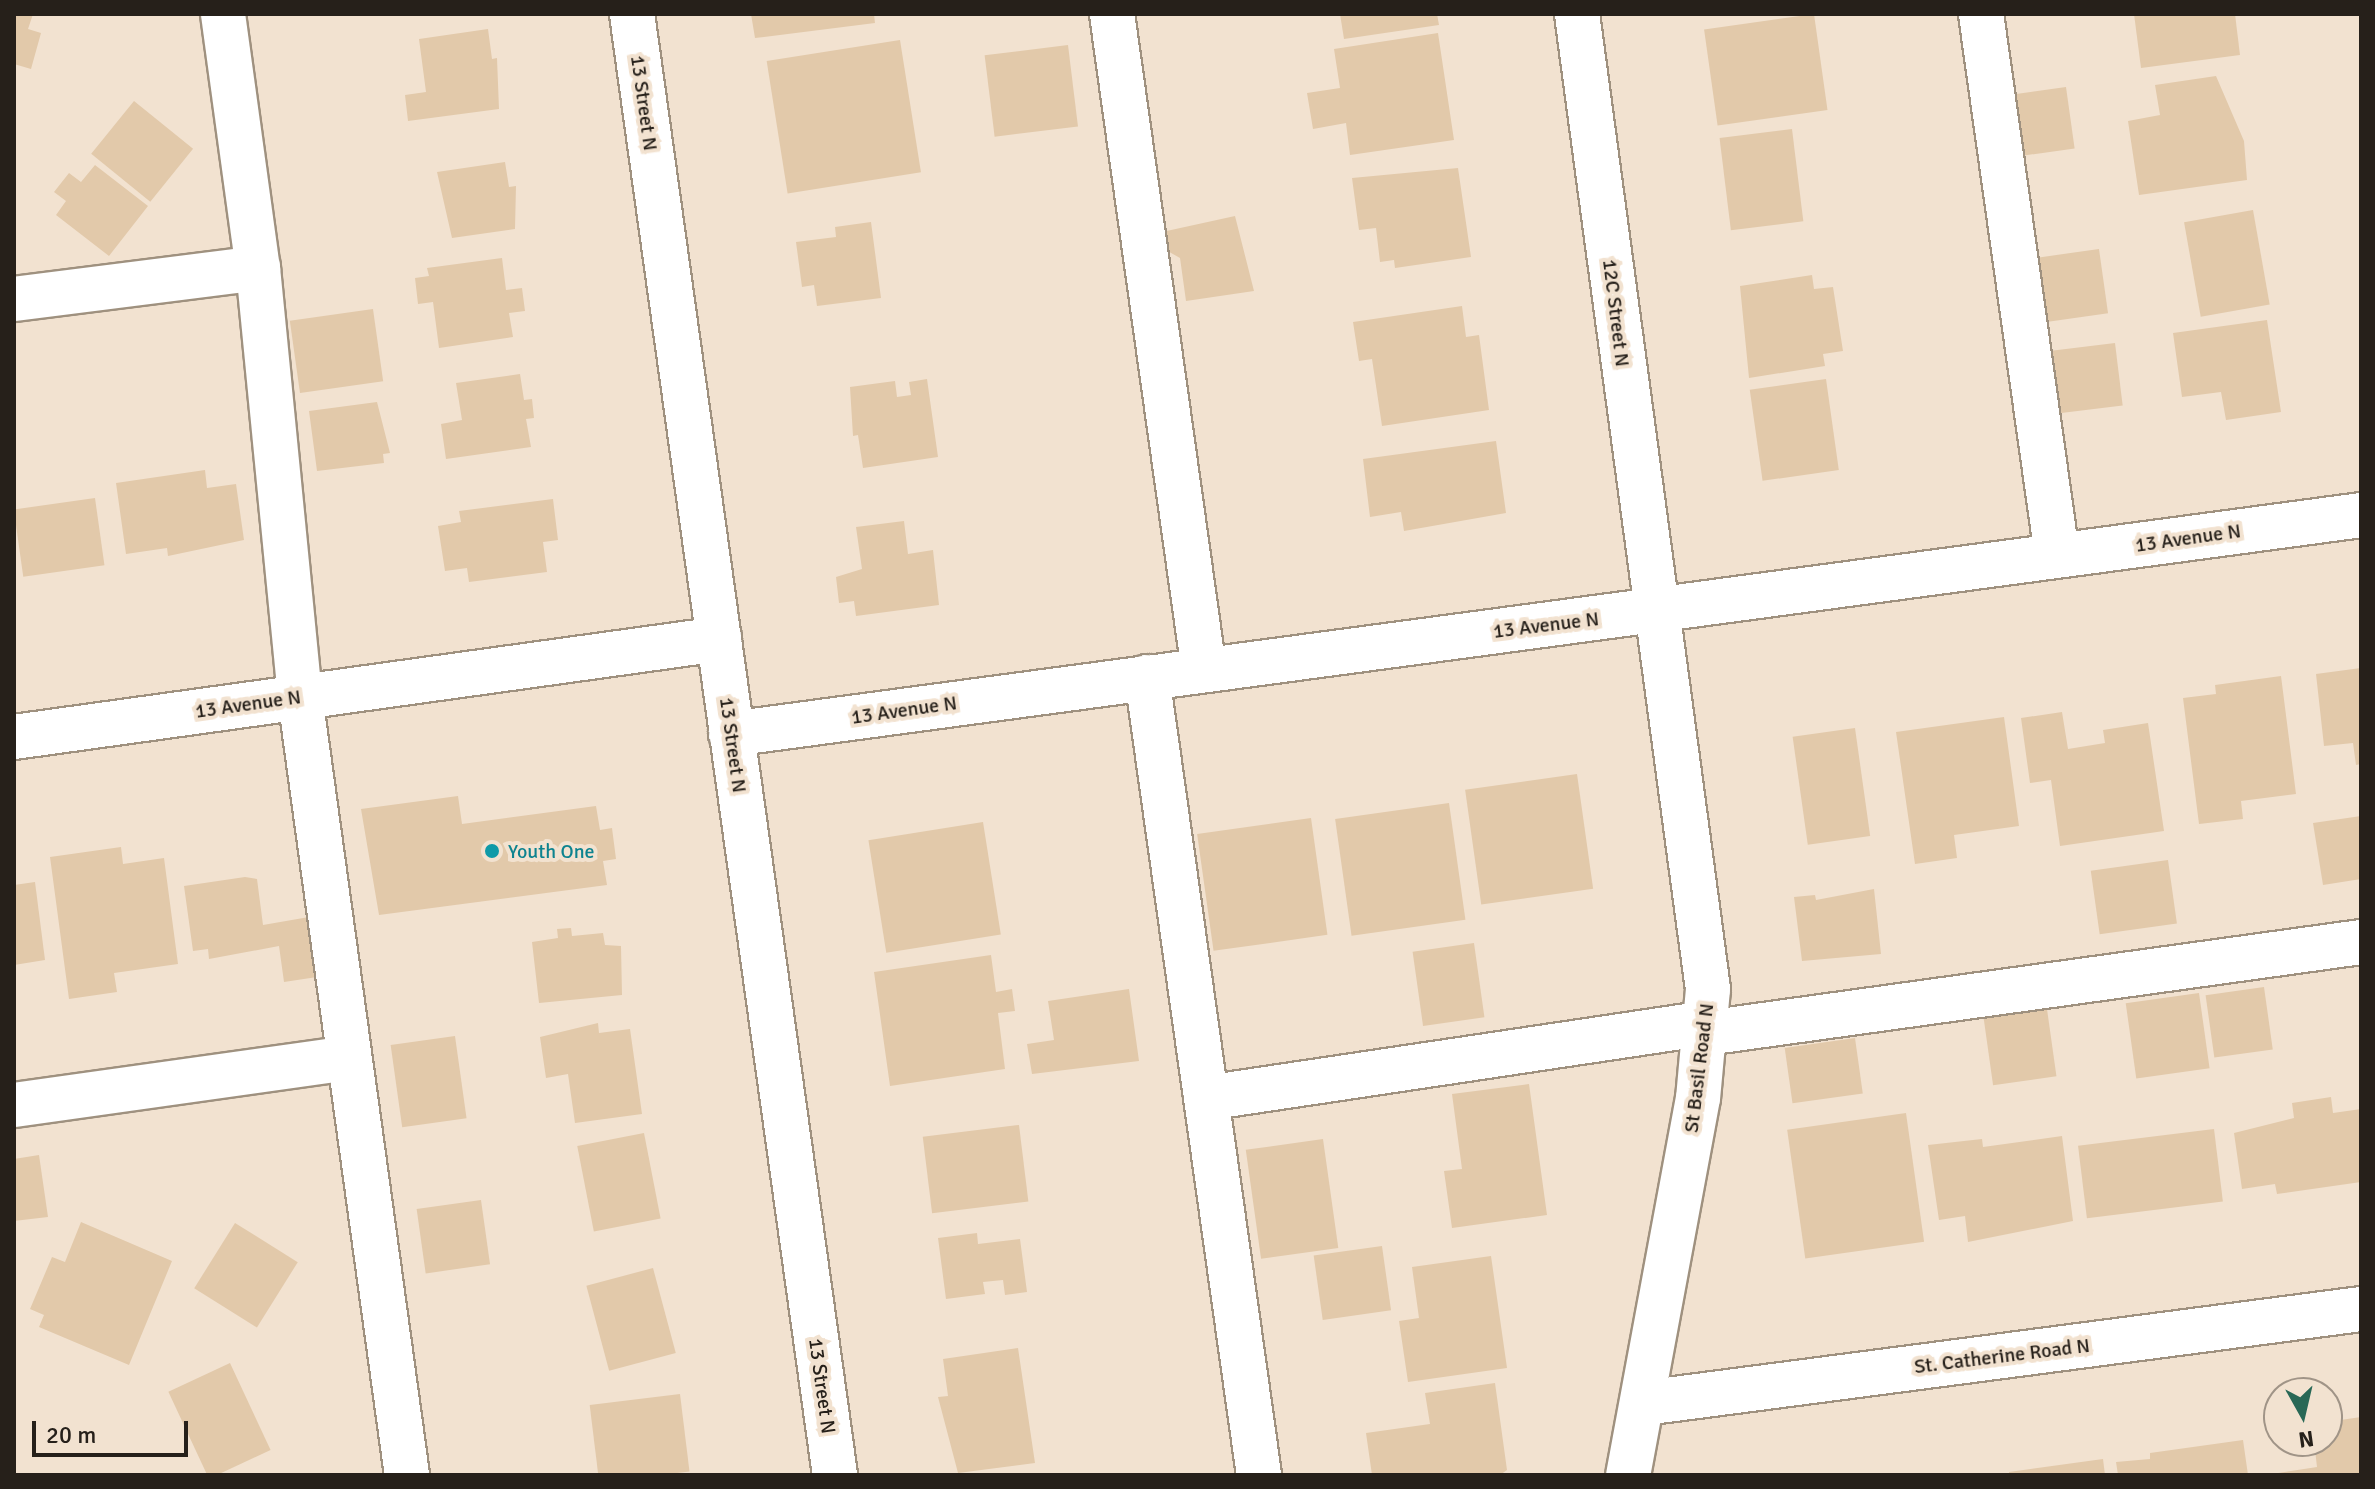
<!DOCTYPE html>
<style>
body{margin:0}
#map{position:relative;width:2375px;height:1489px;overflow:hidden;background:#f2e2d0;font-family:Signika,sans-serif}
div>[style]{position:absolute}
.building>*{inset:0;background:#e2c9aa;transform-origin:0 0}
.roads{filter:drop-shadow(2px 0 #9f917f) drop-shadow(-2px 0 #9f917f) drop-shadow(0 2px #9f917f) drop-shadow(0 -2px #9f917f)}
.minor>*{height:44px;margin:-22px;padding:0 22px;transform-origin:22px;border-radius:22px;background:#fff}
.dots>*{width:22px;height:22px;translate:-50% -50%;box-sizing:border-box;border:4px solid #f2e2d0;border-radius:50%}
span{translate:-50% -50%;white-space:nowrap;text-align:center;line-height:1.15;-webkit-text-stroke:8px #f2e2d0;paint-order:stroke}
.street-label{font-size:20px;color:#26201a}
.culture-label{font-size:20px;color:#0d838f}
.left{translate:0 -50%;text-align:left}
.frame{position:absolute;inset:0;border:16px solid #26201a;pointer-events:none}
.north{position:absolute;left:2263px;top:1377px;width:80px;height:80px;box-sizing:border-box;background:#f2e2d0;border:2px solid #a09487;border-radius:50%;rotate:172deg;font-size:22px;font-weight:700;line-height:32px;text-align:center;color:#26201a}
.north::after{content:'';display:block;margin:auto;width:28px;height:36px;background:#296856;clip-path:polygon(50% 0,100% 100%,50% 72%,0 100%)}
.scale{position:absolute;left:32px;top:1421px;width:156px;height:36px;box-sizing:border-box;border:4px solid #26201a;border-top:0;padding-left:10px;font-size:24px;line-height:28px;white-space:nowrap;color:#26201a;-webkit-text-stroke:6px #f2e2d0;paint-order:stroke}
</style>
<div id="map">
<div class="building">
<div style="clip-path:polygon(14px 14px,33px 14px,28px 29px,41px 33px,31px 69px,14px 64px)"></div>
<div style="clip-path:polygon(751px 14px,874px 14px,875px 23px,755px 38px)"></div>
<div style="clip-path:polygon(1340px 14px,1437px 14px,1439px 25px,1344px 39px)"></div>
<div style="left:1814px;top:14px;width:97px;height:111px;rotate:82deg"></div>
<div style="clip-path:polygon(2134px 14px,2235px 14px,2240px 55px,2141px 68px)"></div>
<div style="clip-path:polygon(488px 29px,492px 59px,497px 58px,499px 109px,408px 121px,405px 95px,426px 92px,419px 39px)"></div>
<div style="clip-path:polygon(1438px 33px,1454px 140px,1350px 155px,1346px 123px,1313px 129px,1307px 93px,1340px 88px,1334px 49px)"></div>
<div style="left:900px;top:40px;width:134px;height:135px;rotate:81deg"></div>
<div style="left:1068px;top:45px;width:82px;height:84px;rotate:83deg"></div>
<div style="clip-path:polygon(2216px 76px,2244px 141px,2247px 180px,2139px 195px,2128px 121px,2160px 115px,2155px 85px)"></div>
<div style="left:2066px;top:87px;width:62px;height:61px;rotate:82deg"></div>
<div style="left:134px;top:101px;width:76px;height:68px;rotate:39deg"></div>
<div style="left:1792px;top:129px;width:93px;height:73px;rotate:83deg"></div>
<div style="clip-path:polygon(505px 162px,509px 187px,516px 186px,515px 229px,452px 238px,437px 172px)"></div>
<div style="clip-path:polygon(95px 165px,148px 206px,109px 256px,56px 215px,66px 201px,54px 192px,69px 173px,81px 182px)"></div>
<div style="clip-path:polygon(1458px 168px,1471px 257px,1395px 268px,1394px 260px,1380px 262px,1376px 228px,1359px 230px,1352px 178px)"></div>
<div style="left:2253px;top:210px;width:96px;height:70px;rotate:80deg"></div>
<div style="clip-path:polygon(1235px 216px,1254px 291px,1186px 301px,1180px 258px,1164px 249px,1162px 232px)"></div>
<div style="clip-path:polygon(871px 222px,881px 298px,817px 306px,814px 285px,802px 287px,796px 242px,836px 237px,835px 227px)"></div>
<div style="left:2099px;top:249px;width:65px;height:64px;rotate:82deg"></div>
<div style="clip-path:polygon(502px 258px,506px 290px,522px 288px,525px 311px,509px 313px,513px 337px,439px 348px,433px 302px,418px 304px,415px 278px,429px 276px,427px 268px)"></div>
<div style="clip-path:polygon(1812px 275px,1814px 289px,1833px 287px,1843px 351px,1823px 354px,1825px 366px,1749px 378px,1740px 286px)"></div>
<div style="clip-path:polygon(1462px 306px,1466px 337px,1479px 335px,1489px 410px,1382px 426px,1372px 359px,1359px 361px,1353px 322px)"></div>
<div style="left:373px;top:309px;width:73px;height:84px;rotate:82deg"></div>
<div style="clip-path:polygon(2267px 320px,2281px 412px,2226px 420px,2221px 392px,2182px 397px,2173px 333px)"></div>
<div style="left:2115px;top:343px;width:63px;height:66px;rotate:83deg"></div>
<div style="clip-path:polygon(520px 374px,524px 400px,532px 399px,534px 418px,526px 419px,531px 447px,446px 459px,441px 424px,462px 420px,456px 383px)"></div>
<div style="clip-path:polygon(927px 379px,938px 457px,863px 468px,858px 435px,853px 436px,850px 387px,895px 381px,897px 397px,911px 395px,909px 382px)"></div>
<div style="left:1826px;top:379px;width:92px;height:77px;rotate:82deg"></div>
<div style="clip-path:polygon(377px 402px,390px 453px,383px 454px,384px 463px,317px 471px,309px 411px)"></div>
<div style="clip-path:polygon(1496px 441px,1506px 513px,1404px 531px,1401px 512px,1370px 517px,1363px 459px)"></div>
<div style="clip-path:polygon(205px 470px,207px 488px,236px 484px,244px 540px,168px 556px,167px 548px,126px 554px,116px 483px)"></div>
<div style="left:95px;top:498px;width:68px;height:82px;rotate:82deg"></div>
<div style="clip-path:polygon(553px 499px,558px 540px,543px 542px,547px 572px,469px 582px,467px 568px,445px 571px,438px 526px,461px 522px,459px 511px)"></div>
<div style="clip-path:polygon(904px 521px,908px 554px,933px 550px,939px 605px,856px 616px,854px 601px,839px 603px,836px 577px,862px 569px,856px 527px)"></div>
<div style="clip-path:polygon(2361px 668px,2361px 764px,2356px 765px,2353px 743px,2324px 746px,2316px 674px)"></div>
<div style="clip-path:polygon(2281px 676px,2296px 794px,2241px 801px,2243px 819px,2199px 824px,2183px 698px,2216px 694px,2215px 685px)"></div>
<div style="clip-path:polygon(2062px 712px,2068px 749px,2105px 743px,2103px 730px,2148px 723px,2164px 831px,2060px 846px,2051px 780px,2030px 783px,2021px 718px)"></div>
<div style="clip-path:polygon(2004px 717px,2019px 826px,1954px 835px,1957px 858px,1915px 864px,1896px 732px)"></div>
<div style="left:1855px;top:728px;width:109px;height:63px;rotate:82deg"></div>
<div style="left:1577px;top:774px;width:116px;height:113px;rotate:82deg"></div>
<div style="clip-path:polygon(458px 796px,462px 824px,596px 806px,600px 830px,612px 828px,616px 859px,603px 861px,607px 885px,379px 915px,361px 809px)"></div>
<div style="left:1449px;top:803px;width:118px;height:115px;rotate:82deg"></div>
<div style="clip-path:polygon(2361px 816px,2361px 879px,2323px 885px,2313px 823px)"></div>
<div style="left:1311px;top:818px;width:118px;height:115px;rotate:82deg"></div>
<div style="left:983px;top:822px;width:114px;height:116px;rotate:81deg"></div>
<div style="clip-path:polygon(121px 847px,123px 864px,164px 858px,178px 964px,114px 973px,117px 992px,69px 999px,50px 857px)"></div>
<div style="left:2168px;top:860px;width:64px;height:78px;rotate:82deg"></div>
<div style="clip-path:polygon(245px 877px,257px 879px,263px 925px,309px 917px,317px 977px,284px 982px,279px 946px,209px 959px,208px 949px,193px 951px,184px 886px)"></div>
<div style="clip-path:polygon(35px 882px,45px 960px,14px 965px,14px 885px)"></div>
<div style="clip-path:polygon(1874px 889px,1881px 954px,1802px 961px,1794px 897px,1815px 895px,1816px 900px)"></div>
<div style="clip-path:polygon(571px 928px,572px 936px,603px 933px,605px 945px,621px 946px,622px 995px,539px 1003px,532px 942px,558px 938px,557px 929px)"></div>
<div style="left:1474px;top:943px;width:75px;height:62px;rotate:82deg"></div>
<div style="clip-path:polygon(991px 955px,996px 992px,1012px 989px,1015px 1011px,998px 1013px,1005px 1069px,890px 1086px,874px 972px)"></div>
<div style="left:2264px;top:987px;width:63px;height:59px;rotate:82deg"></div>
<div style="clip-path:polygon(1129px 989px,1139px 1061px,1032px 1074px,1027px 1044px,1054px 1040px,1048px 1001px)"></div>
<div style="left:2199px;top:993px;width:76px;height:74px;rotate:82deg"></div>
<div style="left:2047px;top:1009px;width:68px;height:64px;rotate:82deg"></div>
<div style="clip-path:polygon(598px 1023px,599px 1033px,630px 1029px,642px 1114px,575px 1123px,568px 1074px,546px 1078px,540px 1037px)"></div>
<div style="left:455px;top:1036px;width:83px;height:65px;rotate:82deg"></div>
<div style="left:1855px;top:1038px;width:56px;height:71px;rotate:82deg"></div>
<div style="clip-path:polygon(1529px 1084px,1547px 1215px,1452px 1228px,1444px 1171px,1462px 1169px,1452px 1094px)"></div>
<div style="clip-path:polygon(2331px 1097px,2333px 1113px,2361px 1109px,2361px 1182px,2277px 1194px,2275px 1184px,2242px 1189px,2234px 1133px,2294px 1118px,2292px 1103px)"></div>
<div style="left:1906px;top:1113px;width:130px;height:120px;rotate:82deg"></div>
<div style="left:1019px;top:1125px;width:77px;height:97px;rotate:83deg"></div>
<div style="left:2214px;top:1129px;width:73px;height:137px;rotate:83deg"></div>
<div style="left:644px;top:1133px;width:87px;height:68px;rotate:79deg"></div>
<div style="clip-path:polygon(2062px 1136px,2073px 1221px,1968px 1242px,1965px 1216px,1939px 1220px,1928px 1145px,1982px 1139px,1983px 1147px)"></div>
<div style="left:1323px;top:1139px;width:110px;height:78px;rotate:82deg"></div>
<div style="clip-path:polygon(39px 1155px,48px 1217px,14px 1221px,14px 1159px)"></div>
<div style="left:481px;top:1200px;width:65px;height:65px;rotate:82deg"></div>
<div style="clip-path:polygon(81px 1222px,172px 1261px,129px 1365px,39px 1327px,44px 1315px,30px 1309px,52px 1257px,65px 1262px)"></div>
<div style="left:235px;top:1223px;width:74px;height:77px;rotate:32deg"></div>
<div style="clip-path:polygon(977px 1233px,978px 1244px,1020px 1239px,1027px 1292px,1005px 1295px,1003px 1280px,983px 1282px,985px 1294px,946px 1299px,938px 1238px)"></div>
<div style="left:1382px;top:1246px;width:65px;height:69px;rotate:82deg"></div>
<div style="clip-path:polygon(1491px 1256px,1507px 1368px,1408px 1382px,1399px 1321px,1419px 1318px,1412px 1267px)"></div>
<div style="left:653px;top:1268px;width:88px;height:69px;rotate:75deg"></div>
<div style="clip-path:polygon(1018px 1348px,1035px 1463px,958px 1473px,938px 1397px,948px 1396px,943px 1359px)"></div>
<div style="left:230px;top:1363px;width:96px;height:68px;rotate:65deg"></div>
<div style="clip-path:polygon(1495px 1383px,1507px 1470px,1500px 1475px,1372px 1475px,1366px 1433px,1430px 1424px,1425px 1393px)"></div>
<div style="left:680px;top:1394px;width:78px;height:91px;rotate:83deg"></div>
<div style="clip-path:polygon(2361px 1417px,2361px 1475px,2265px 1475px,2317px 1467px,2314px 1441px,2327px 1441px,2327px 1422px)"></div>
<div style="clip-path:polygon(2243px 1440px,2248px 1475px,2118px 1475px,2116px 1462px,2150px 1459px,2150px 1453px)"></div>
<div style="clip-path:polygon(2103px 1459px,2105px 1475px,2009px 1475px,2009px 1472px)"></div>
</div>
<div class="roads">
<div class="minor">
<div style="left:223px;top:14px;width:256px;rotate:82.2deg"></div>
<div style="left:258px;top:268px;width:431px;rotate:84.4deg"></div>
<div style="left:300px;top:697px;width:785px;rotate:82.17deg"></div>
<div style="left:632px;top:14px;width:1475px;rotate:82.09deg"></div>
<div style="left:1112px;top:14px;width:662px;rotate:82.02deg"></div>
<div style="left:1577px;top:14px;width:984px;rotate:82.35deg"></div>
<div style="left:1708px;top:989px;width:109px;rotate:95.2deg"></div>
<div style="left:1698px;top:1098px;width:383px;rotate:100.5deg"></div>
<div style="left:1981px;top:14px;width:546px;rotate:82deg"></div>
<div style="left:14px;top:299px;width:246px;rotate:-7.2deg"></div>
<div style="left:1147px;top:677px;width:806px;rotate:82.01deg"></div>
<div style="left:731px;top:734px;width:1645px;rotate:-7.65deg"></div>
<div style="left:14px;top:737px;width:712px;rotate:-7.91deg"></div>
<div style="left:1706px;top:1033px;width:661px;rotate:-7.91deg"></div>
<div style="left:1206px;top:1098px;width:507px;rotate:-8.51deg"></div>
<div style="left:14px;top:1105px;width:336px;rotate:-8deg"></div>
<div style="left:1644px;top:1403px;width:723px;rotate:-7.47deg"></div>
</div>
</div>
<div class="dots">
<div style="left:492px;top:851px;background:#0f9aa8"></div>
</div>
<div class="street-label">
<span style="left:644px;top:103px;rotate:82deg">13 Street N</span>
<span style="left:1616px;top:313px;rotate:83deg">12C Street N</span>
<span style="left:2188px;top:538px;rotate:-8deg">13 Avenue N</span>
<span style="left:1546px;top:625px;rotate:-7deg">13 Avenue N</span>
<span style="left:248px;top:704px;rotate:-8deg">13 Avenue N</span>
<span style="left:904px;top:710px;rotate:-8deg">13 Avenue N</span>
<span style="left:733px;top:745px;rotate:82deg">13 Street N</span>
<span style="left:1699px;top:1068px;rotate:-83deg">St Basil Road N</span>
<span style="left:2002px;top:1356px;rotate:-7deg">St. Catherine Road N</span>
<span style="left:822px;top:1386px;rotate:82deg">13 Street N</span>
</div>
<div class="culture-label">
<span class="left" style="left:508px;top:851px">Youth One</span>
</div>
<div class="frame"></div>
<div class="north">N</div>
<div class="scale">20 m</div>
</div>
